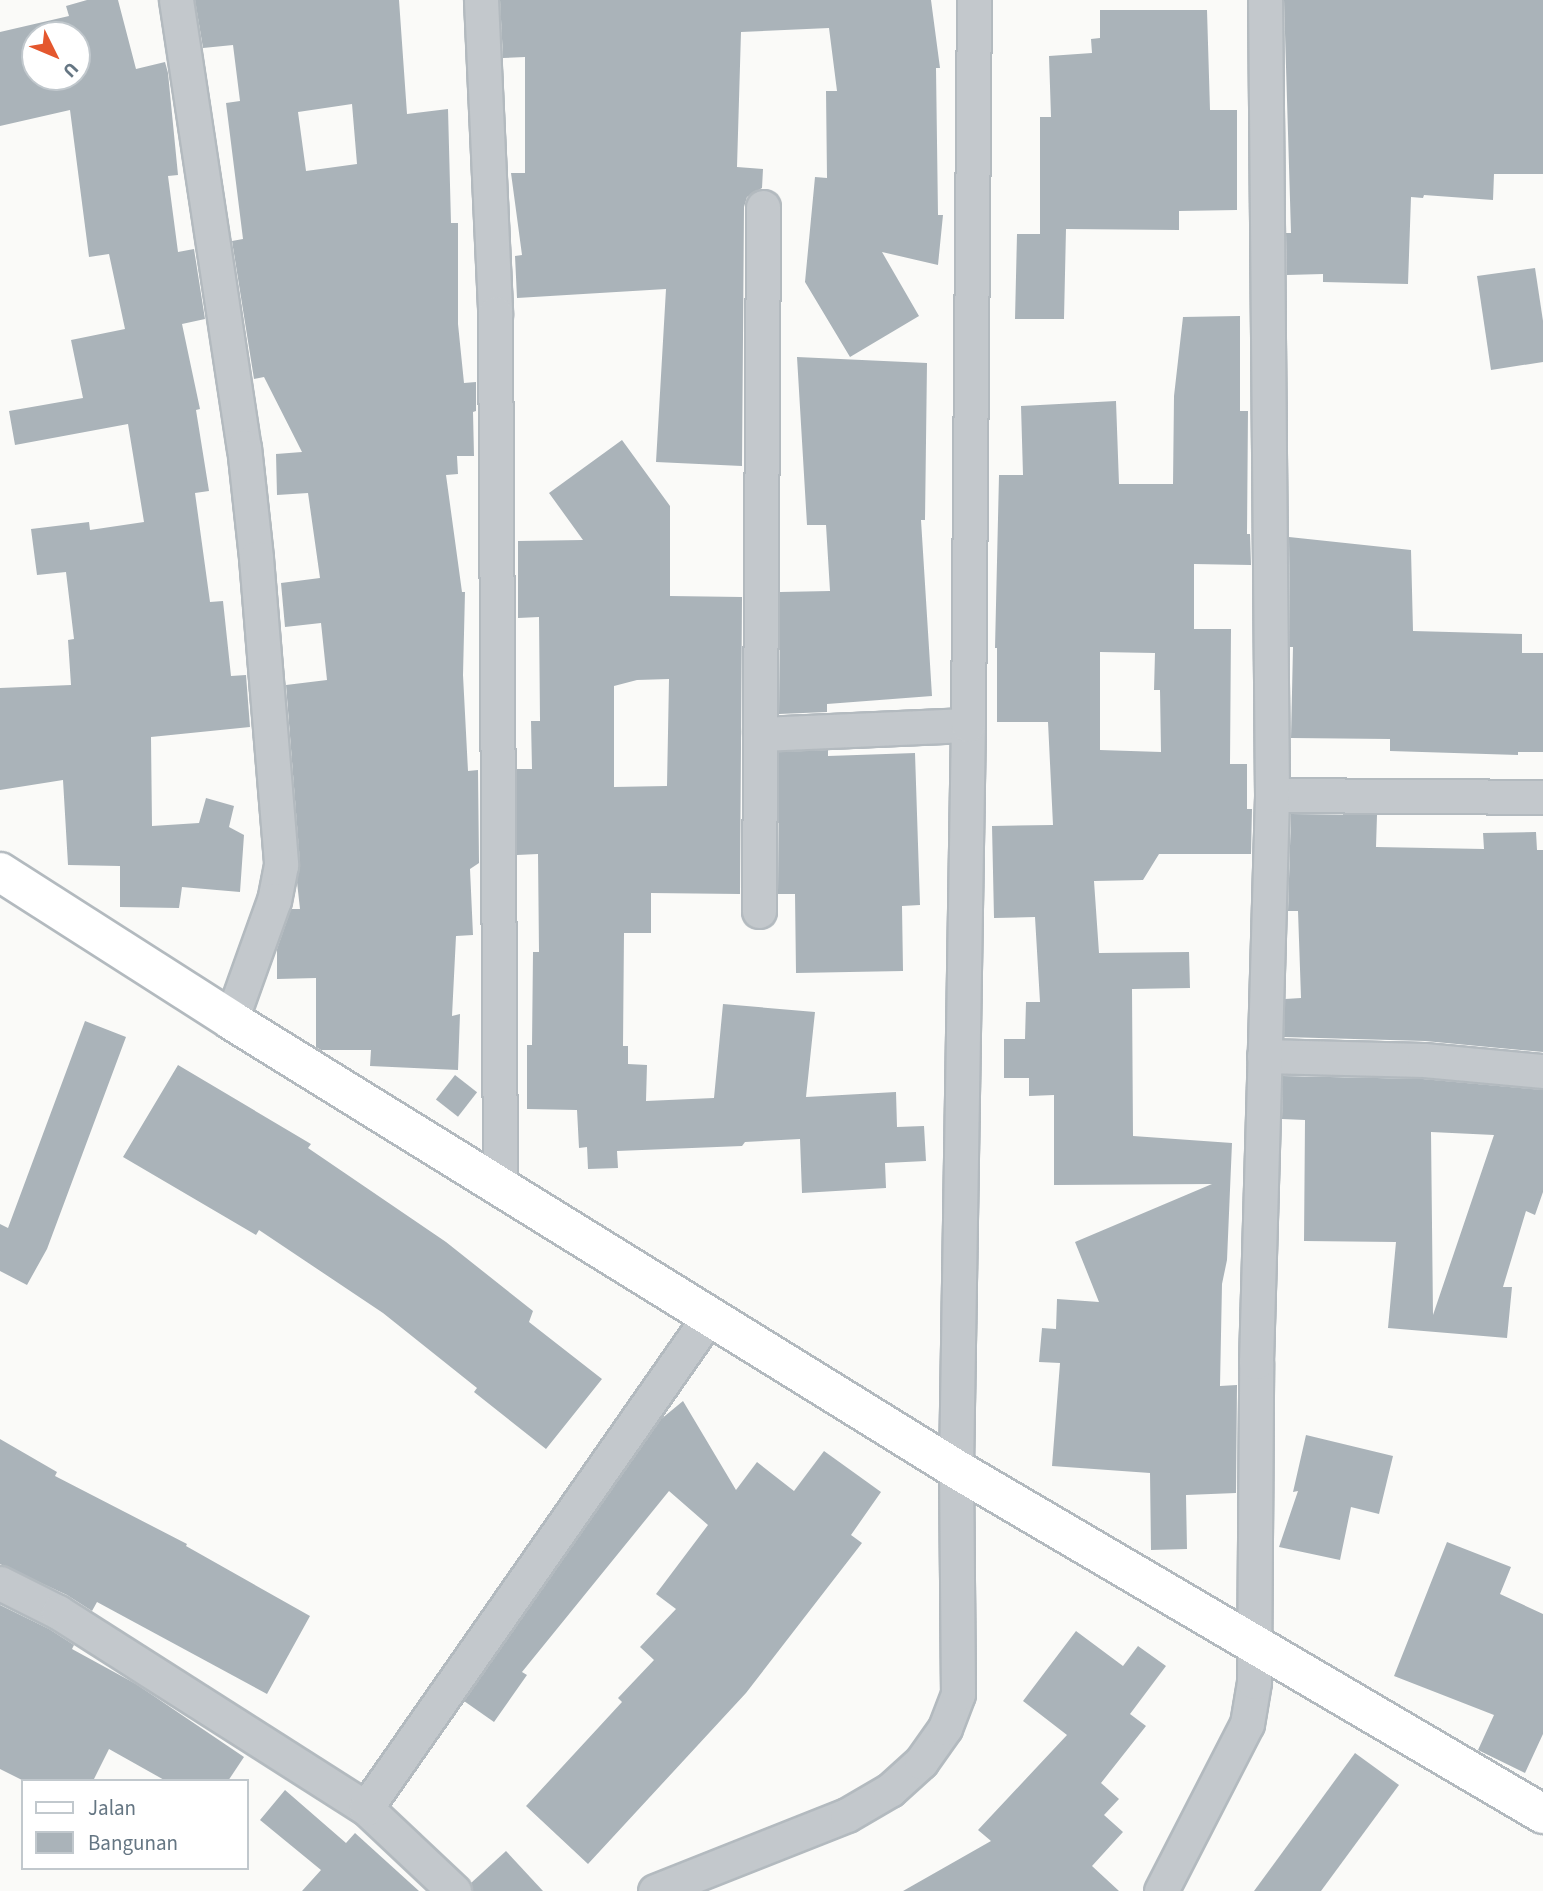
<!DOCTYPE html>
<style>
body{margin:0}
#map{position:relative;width:1543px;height:1891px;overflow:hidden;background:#fafaf8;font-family:"Source Sans 3",sans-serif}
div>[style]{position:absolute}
.building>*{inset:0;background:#aab3b9;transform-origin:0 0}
.roads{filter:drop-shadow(2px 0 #b3babf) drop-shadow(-2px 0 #b3babf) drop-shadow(0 2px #b3babf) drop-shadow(0 -2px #b3babf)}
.street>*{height:33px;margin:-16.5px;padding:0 16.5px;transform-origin:16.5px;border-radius:16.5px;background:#c3c8cc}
.secondary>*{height:38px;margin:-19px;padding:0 19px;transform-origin:19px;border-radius:19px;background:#fff}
span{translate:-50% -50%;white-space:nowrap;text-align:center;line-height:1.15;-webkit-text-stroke:7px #fff;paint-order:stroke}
.legend{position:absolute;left:21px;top:1779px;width:228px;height:91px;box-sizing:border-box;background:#fff;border:2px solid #c1c8cd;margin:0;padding:9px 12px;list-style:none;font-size:21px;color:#657683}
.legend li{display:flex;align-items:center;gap:14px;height:35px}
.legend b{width:35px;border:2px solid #c1c8cd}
.north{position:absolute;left:21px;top:21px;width:70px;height:70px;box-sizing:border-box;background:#fff;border:2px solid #c1c8cd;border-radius:50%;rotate:133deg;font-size:19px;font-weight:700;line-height:28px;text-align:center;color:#657683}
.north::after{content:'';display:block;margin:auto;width:24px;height:32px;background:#e4572e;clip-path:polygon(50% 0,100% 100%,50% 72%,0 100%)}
</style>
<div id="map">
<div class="building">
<div style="clip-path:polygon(evenodd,87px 0,118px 0,136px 69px,165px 62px,168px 73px,178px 175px,168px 176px,178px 252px,194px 249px,205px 319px,182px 324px,200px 409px,196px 410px,209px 491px,195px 493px,210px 602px,223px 601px,231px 676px,246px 675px,250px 727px,151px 737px,152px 826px,199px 823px,206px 798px,234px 806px,229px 827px,244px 835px,240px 892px,182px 887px,179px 908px,120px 907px,120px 866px,68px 865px,63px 780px,0 790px,0 688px,71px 685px,68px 640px,74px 639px,66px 572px,37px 575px,31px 529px,89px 522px,90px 530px,144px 522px,128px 424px,15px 445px,9px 411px,83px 398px,71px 340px,125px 329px,109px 254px,89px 257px,70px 110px,0 126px,0 32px,69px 16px,66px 6px,87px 0,35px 35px,77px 35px,77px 77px,35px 77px,35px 35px)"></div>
<div style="clip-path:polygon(evenodd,195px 0,399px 0,407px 114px,448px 109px,451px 223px,458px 223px,458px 324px,464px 383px,476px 382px,476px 411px,473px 412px,474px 456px,457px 456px,458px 474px,446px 475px,462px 592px,465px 592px,463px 675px,468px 771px,478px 770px,479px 863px,470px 869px,473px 935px,456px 936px,452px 1016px,460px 1014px,458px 1070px,370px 1066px,371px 1050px,321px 1050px,316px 1047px,316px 978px,277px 979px,277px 949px,291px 909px,300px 909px,297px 882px,300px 863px,286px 685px,327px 680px,321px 623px,285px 627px,281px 583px,320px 578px,308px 493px,277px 495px,276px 454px,302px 452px,264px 377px,254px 379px,232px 241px,243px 239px,226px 103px,240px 101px,233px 45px,203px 48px,195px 0,352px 104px,357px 164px,306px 171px,298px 112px,352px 104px)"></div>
<div style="clip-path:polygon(500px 0,931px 0,940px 68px,936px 68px,938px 215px,943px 215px,938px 265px,882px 252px,919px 316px,850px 357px,805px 282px,815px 177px,827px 178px,826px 91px,837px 91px,829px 28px,741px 32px,737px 167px,763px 169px,762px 188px,747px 197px,744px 207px,742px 466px,656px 462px,666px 289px,517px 298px,515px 256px,522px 255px,511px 173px,525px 173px,525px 57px,503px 58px)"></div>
<div style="clip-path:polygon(1284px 0,1543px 0,1543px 174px,1494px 174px,1493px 200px,1424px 195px,1423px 198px,1411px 197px,1408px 284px,1323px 282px,1323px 274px,1287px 275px,1286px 233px,1291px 233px)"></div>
<div style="clip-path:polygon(1100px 10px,1207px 10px,1210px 110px,1237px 110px,1237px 210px,1179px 211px,1179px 230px,1066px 229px,1064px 319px,1015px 319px,1017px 234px,1040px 234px,1040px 117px,1051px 117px,1049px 56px,1092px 53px,1091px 39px,1100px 38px)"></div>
<div style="clip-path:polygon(1535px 268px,1543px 321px,1543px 362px,1491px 370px,1477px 276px)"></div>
<div style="clip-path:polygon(evenodd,1240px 316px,1240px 411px,1248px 411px,1247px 534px,1250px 534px,1251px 565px,1194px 564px,1194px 629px,1231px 629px,1230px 764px,1247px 764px,1247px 809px,1252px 809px,1251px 854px,1159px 854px,1143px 880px,1094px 881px,1099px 953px,1189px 952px,1190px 988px,1132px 989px,1133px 1136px,1232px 1143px,1227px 1260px,1222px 1284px,1220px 1386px,1237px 1385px,1236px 1493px,1186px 1495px,1187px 1549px,1151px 1550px,1150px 1473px,1052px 1466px,1060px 1363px,1039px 1362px,1042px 1328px,1056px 1329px,1057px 1299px,1099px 1302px,1075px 1242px,1212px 1184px,1054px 1185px,1054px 1095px,1029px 1096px,1029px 1078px,1004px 1078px,1004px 1039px,1025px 1039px,1026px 1002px,1040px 1002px,1035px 917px,994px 918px,992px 826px,1053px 825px,1048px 722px,997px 722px,997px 648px,995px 648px,999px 475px,1023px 475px,1021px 406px,1116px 401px,1119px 484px,1173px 484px,1174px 396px,1183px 317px,1240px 316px,1100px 652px,1155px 653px,1154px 690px,1160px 690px,1161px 752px,1100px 750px,1100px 652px)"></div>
<div style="clip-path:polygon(797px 357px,927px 363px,925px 520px,921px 520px,932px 696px,827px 704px,827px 712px,779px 714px,780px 592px,830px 591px,826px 525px,807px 525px)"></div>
<div style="clip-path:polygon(evenodd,622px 440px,670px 506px,670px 596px,742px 597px,740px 894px,651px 893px,651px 933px,624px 933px,623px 1046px,628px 1046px,628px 1064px,647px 1065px,646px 1101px,714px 1098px,723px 1004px,815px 1012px,806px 1097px,896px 1092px,897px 1127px,924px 1126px,926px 1161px,885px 1163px,886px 1188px,802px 1193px,800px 1139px,745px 1142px,742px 1146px,617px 1151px,618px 1168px,588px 1169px,587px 1147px,579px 1148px,577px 1110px,527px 1109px,527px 1045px,532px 1045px,533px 952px,539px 952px,538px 854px,517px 855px,517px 769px,532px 769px,531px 721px,540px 721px,539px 617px,518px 618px,518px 541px,583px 540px,549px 493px,622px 440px,669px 679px,667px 786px,614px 787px,614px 686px,637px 680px,669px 679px)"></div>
<div style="clip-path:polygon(1289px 537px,1411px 550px,1413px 631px,1522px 634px,1522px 653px,1543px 653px,1543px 752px,1518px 752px,1518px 755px,1390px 751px,1390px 739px,1291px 738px,1293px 647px,1290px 647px)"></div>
<div style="clip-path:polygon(828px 750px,828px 756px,915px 753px,920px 905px,902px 906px,903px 971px,796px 973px,795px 894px,778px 894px,779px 752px)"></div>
<div style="clip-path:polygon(1291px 814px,1377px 815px,1376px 847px,1484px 849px,1483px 833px,1536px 832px,1537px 850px,1543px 850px,1543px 1052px,1425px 1041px,1284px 1037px,1285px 999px,1301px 998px,1298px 911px,1288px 911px)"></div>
<div style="clip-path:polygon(85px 1021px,126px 1037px,47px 1249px,27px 1285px,0 1271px,0 1224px,8px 1228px)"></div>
<div style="clip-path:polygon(178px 1065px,311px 1144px,308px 1148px,446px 1242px,533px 1311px,529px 1322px,602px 1379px,546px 1449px,474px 1392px,477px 1388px,383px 1313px,259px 1230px,256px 1235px,123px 1157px)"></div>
<div style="left:455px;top:1075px;width:28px;height:31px;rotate:38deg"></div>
<div style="clip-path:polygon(evenodd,1283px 1076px,1423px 1079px,1543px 1090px,1543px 1192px,1535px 1215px,1526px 1211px,1503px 1287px,1512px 1287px,1507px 1338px,1388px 1328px,1396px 1242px,1304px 1241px,1305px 1120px,1282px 1119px,1283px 1076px,1431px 1132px,1494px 1135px,1433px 1315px,1431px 1132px)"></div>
<div style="clip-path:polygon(683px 1401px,736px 1490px,757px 1462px,794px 1491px,824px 1451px,881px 1492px,851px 1535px,862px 1543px,746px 1693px,588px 1864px,526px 1806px,622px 1702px,618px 1698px,654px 1660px,640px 1647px,676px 1609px,656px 1594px,708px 1525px,669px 1491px,522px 1672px,527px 1675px,494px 1722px,464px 1701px,660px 1420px)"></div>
<div style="clip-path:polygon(1306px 1435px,1393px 1456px,1379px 1514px,1351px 1507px,1340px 1560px,1279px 1547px,1298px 1491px,1293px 1492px)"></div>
<div style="clip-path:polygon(0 1439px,57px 1472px,55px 1476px,187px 1544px,186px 1546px,310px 1616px,267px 1694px,97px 1602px,92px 1611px,67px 1595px,0 1564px)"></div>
<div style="clip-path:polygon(1447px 1542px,1511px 1567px,1500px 1594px,1543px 1614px,1543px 1734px,1525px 1773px,1478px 1750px,1494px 1715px,1394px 1676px)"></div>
<div style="clip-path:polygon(0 1605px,49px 1629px,74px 1645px,72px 1649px,136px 1684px,244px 1757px,228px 1781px,166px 1781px,109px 1749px,93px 1781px,24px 1781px,0 1769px)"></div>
<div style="clip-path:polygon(1076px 1631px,1123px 1666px,1138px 1646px,1166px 1666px,1130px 1714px,1146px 1726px,1101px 1783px,1119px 1799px,1104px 1815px,1123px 1832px,1092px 1866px,1119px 1891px,903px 1891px,991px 1841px,978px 1830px,1067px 1735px,1023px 1701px)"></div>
<div style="clip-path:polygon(1355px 1753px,1399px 1785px,1321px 1891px,1254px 1891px)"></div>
<div style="clip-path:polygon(285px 1790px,346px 1843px,355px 1833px,419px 1891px,302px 1891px,321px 1870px,260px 1820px)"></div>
<div style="clip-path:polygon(506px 1851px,543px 1891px,473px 1891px,471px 1883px)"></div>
</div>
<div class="roads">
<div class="street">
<div style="left:176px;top:0;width:452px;rotate:81.4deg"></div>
<div style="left:244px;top:447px;width:112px;rotate:83.8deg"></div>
<div style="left:256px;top:558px;width:308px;rotate:85.3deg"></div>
<div style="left:281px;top:865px;width:36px;rotate:101deg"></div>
<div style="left:274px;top:900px;width:127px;rotate:109.7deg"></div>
<div style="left:481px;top:0;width:313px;rotate:87.4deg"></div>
<div style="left:495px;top:313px;width:874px;rotate:89.67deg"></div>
<div style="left:760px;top:734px;width:208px;rotate:-2.5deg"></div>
<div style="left:1272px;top:795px;width:271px;rotate:0.4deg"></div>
<div style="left:759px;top:911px;width:704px;rotate:-89.67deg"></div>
<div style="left:1264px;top:1056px;width:160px;rotate:1.4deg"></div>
<div style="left:1424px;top:1060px;width:120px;rotate:5.3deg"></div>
<div style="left:0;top:1583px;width:65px;rotate:26.6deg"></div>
<div style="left:58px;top:1612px;width:365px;rotate:32.5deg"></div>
<div style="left:366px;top:1808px;width:121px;rotate:43.3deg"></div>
<div style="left:366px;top:1808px;width:601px;rotate:-55.09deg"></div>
<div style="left:655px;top:1891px;width:206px;rotate:-21.6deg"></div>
<div style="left:847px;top:1815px;width:50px;rotate:-30.2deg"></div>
<div style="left:890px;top:1790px;width:42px;rotate:-42.1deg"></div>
<div style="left:921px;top:1762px;width:42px;rotate:-54.8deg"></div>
<div style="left:945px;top:1728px;width:36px;rotate:-69deg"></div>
<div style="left:958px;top:1694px;width:225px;rotate:-90.5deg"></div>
<div style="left:956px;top:1469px;width:744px;rotate:-89.08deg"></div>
<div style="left:968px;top:725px;width:725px;rotate:-89.53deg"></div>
<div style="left:1161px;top:1891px;width:188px;rotate:-62.8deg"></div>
<div style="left:1247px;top:1724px;width:43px;rotate:-80.5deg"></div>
<div style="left:1254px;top:1682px;width:320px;rotate:-89.6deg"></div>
<div style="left:1256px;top:1362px;width:567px;rotate:-88.38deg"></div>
<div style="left:1272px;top:795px;width:795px;rotate:-90.5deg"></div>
</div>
<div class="secondary">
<div style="left:0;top:872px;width:274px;rotate:32.6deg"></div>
<div style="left:231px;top:1020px;width:853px;rotate:31.77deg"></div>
<div style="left:956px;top:1469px;width:681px;rotate:30.44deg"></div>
</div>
</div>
<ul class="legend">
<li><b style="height:9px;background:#fff"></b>Jalan</li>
<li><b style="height:19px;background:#aab3b9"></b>Bangunan</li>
</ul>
<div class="north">U</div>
</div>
